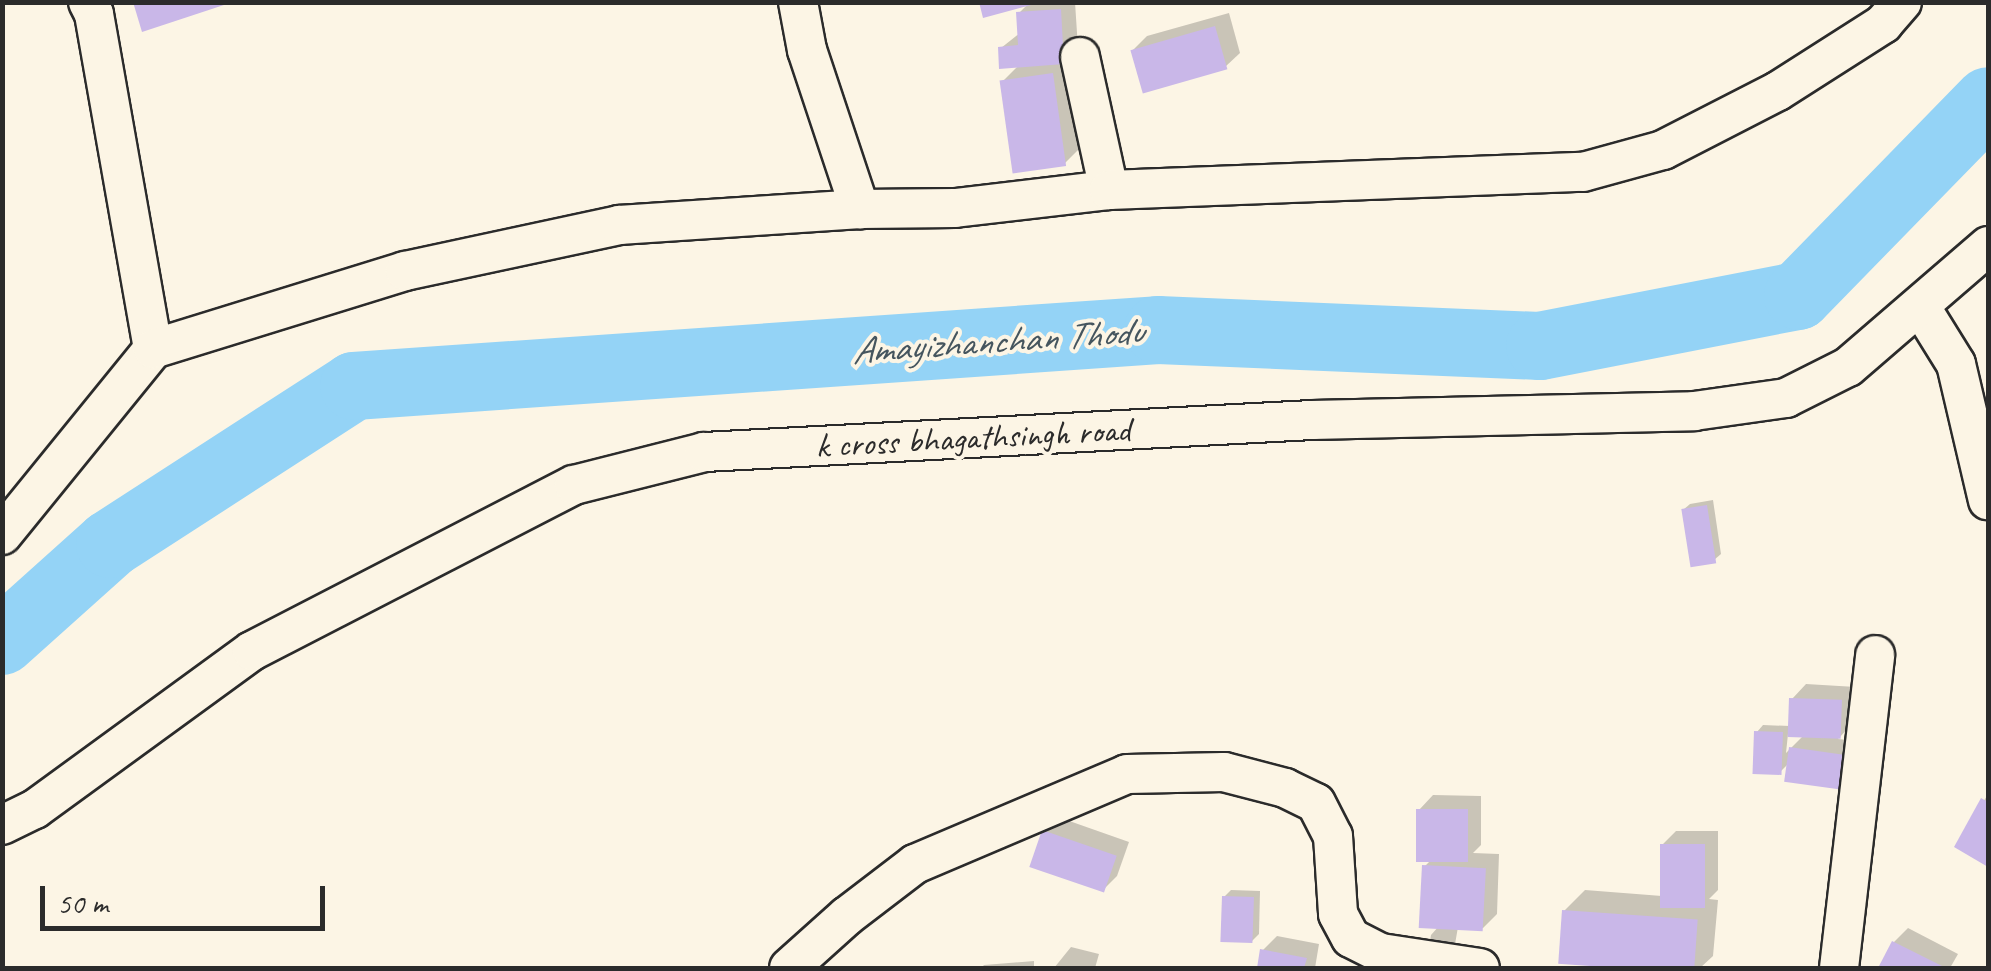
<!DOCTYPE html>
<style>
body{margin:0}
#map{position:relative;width:1991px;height:971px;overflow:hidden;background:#fcf5e5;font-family:Caveat,sans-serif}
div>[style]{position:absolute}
.shadow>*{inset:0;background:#0003;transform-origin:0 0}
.river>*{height:68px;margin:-34px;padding:0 34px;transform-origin:34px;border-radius:34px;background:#94d3f6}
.building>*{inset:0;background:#c9b7e8;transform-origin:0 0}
.roads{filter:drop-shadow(2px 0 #2b2b2b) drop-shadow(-2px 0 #2b2b2b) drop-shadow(0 2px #2b2b2b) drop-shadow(0 -2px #2b2b2b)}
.minor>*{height:38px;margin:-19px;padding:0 19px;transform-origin:19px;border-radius:19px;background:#fcf5e5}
span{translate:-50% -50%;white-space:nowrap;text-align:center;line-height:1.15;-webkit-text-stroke:8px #fcf5e5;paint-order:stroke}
.street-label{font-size:35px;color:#2b2b2b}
.water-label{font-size:38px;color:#45555e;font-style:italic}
.frame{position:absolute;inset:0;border:5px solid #2b2b2b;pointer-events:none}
.scale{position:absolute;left:40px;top:886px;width:285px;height:45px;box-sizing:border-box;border:5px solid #2b2b2b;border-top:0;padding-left:12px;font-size:30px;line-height:35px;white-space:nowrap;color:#2b2b2b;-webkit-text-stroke:8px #fcf5e5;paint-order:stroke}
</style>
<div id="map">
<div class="shadow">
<div style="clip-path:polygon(1030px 2px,1075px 2px,1078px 48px,1066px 59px,1079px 149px,1065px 163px,1002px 82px,1019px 65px,1001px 48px,1020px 33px,1019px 13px)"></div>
<div style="clip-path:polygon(1229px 13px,1240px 53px,1225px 67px,1133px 50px,1147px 36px)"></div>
<div style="clip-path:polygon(1713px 500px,1721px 554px,1714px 560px,1683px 510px,1690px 504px)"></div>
<div style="clip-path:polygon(evenodd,1806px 684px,1856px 687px,1853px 723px,1838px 739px,1858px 741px,1854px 773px,1789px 763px,1779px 773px,1757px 732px,1763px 725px,1790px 726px,1792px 699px,1806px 684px,1788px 734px,1804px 735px,1786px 753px,1788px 734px)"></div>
<div style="clip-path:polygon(1988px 794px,1988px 864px,1957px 846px)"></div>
<div style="clip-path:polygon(1433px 795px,1481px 796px,1481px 845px,1473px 853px,1499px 854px,1497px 914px,1483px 928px,1458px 927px,1454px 950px,1428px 953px,1431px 935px,1439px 926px,1425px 866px,1432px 859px,1419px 810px)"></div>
<div style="clip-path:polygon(1058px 817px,1129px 842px,1117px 876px,1103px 890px,1044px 831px)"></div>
<div style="clip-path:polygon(1676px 831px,1718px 831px,1718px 890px,1709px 899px,1718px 900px,1713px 956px,1700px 968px,1619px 968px,1560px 962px,1564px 911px,1585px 890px,1662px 896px,1662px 845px)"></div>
<div style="clip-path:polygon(1231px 890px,1260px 891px,1259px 934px,1252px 941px,1224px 897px)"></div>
<div style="clip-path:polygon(1908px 928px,1958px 954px,1950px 968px,1880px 968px,1894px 942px)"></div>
<div style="clip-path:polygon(1277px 936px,1319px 944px,1315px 968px,1259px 968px,1263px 950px)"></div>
<div style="clip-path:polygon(1071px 947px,1099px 954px,1095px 968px,1054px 968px)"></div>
<div style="clip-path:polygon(1034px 961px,1034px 968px,981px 968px,984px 965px)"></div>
<div style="left:1212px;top:967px;width:33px;height:2px"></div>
</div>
<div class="river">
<div style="left:2px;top:641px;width:145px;rotate:-41.9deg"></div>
<div style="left:110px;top:544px;width:291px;rotate:-32.9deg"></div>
<div style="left:354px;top:386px;width:806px;rotate:-3.98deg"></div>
<div style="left:1158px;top:330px;width:382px;rotate:2.4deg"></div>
<div style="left:1540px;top:346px;width:263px;rotate:-11deg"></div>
<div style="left:1798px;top:296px;width:272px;rotate:-45.7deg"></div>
</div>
<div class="building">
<div style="clip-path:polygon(133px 2px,230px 2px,230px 3px,142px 32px)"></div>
<div style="clip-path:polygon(979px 2px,1035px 2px,1035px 4px,983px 18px)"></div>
<div style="clip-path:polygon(1061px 9px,1064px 64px,999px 69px,998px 47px,1018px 45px,1016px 12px)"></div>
<div style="left:1215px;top:26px;width:45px;height:88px;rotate:74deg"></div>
<div style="left:1053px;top:73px;width:94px;height:54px;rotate:82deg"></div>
<div style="left:1707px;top:505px;width:59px;height:26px;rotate:81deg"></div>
<div style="left:1789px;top:698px;width:53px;height:39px;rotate:2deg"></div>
<div style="left:1754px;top:731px;width:29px;height:43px;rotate:2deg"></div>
<div style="left:1789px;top:747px;width:57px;height:35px;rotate:8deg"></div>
<div style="clip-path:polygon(1981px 798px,1988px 802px,1988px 867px,1954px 847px)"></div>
<div style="left:1416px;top:809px;width:52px;height:53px"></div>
<div style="left:1042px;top:830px;width:79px;height:39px;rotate:19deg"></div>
<div style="left:1660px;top:844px;width:45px;height:64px"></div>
<div style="left:1422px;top:865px;width:64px;height:63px;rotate:3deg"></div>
<div style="left:1222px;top:896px;width:32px;height:46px;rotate:2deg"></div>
<div style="left:1562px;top:910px;width:136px;height:54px;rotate:4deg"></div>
<div style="clip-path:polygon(1892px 941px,1946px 968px,1878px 968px)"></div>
<div style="clip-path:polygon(1260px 949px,1307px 958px,1304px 968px,1257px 968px)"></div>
</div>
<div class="roads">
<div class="minor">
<div style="left:88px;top:2px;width:13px;rotate:63deg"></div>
<div style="left:94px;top:14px;width:340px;rotate:80deg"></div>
<div style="left:798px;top:2px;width:49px;rotate:79.4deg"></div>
<div style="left:807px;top:50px;width:168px;rotate:71.6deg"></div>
<div style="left:1080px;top:57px;width:136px;rotate:77.7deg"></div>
<div style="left:1920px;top:306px;width:68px;rotate:58.2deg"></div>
<div style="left:1956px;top:364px;width:140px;rotate:76.8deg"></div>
<div style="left:2px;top:535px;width:240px;rotate:-50.9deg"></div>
<div style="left:153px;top:349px;width:264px;rotate:-17.2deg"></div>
<div style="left:405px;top:271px;width:219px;rotate:-12.1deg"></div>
<div style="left:619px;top:225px;width:242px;rotate:-3.8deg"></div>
<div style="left:860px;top:209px;width:95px;rotate:-0.6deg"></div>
<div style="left:955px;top:208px;width:155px;rotate:-6.7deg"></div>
<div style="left:1109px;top:190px;width:474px;rotate:-2.2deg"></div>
<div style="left:1583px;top:172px;width:83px;rotate:-15.4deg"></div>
<div style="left:1663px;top:150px;width:129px;rotate:-27.2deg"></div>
<div style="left:1778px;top:91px;width:125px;rotate:-32.5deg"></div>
<div style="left:1883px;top:24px;width:29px;rotate:-49deg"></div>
<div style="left:2px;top:825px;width:37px;rotate:-26deg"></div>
<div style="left:35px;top:809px;width:268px;rotate:-36.1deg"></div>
<div style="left:252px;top:651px;width:362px;rotate:-27.3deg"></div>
<div style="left:574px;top:485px;width:134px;rotate:-14.2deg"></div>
<div style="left:704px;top:452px;width:609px;rotate:-3.01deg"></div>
<div style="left:1312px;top:420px;width:382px;rotate:-1.3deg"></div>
<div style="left:1694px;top:411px;width:93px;rotate:-8deg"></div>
<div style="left:1786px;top:398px;width:69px;rotate:-26.6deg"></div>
<div style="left:1848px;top:367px;width:185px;rotate:-40.8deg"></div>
<div style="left:789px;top:968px;width:78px;rotate:-41.9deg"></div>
<div style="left:847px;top:916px;width:86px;rotate:-37.4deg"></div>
<div style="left:915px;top:864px;width:230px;rotate:-23deg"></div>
<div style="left:1127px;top:774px;width:97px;rotate:-1.2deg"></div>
<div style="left:1224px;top:772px;width:63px;rotate:14.7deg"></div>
<div style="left:1285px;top:788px;width:34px;rotate:26deg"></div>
<div style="left:1316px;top:803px;width:37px;rotate:63deg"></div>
<div style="left:1333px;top:836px;width:78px;rotate:86.3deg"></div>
<div style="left:1338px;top:914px;width:27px;rotate:62deg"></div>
<div style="left:1351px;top:938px;width:34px;rotate:27deg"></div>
<div style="left:1381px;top:953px;width:100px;rotate:8.6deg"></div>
<div style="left:1839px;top:968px;width:315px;rotate:-83.4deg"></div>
</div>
</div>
<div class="street-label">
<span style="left:973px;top:438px;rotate:-3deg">k cross bhagathsingh road</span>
</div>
<div class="water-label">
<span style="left:997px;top:341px;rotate:-4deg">Amayizhanchan Thodu</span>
</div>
<div class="frame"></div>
<div class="scale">50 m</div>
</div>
